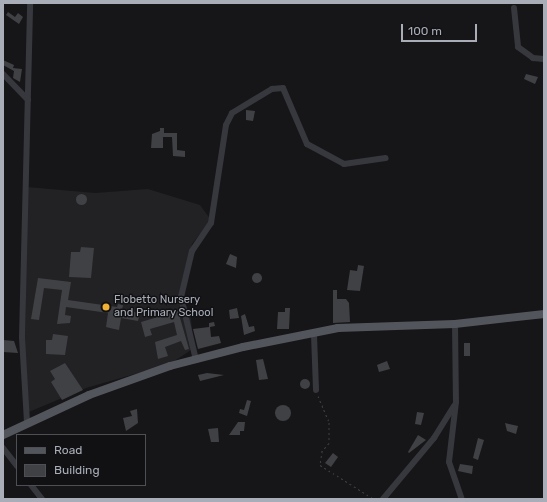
<!DOCTYPE html>
<style>
body{margin:0}
#map{position:relative;width:547px;height:502px;overflow:hidden;background:#161618;font-family:Rubik,sans-serif}
div>[style]{position:absolute}
.built>*{inset:0;background:#222225}
.building>*{inset:0;background:#404145;transform-origin:0 0}
.round{border-radius:50%}
.path>*{height:1px;margin-top:-0.5px;transform-origin:0;background:repeating-linear-gradient(90deg,#3d3f44 0 2px,transparent 0 5px)}
.minor>*{height:6px;margin:-3px;padding:0 3px;transform-origin:3px;border-radius:3px;background:#37383d}
.major>*{height:8px;margin:-4px;padding:0 4px;transform-origin:4px;border-radius:4px;background:#53555c}
.dots>*{width:11px;height:11px;translate:-50% -50%;box-sizing:border-box;border:2px solid #111113;border-radius:50%}
span{translate:-50% -50%;white-space:nowrap;text-align:center;line-height:1.15;-webkit-text-stroke:3px #111113;paint-order:stroke}
.poi-label{font-size:11px;color:#a8adb8}
.left{translate:0 -50%;text-align:left}
.frame{position:absolute;inset:0;border:4px solid #a8adb8;pointer-events:none}
.legend{position:absolute;left:16px;top:434px;width:130px;height:52px;box-sizing:border-box;background:#111113;border:1px solid #4d4f55;margin:0;padding:5px 7px;list-style:none;font-size:12px;color:#a8adb8}
.legend li{display:flex;align-items:center;gap:8px;height:20px}
.legend b{width:20px;border:1px solid #4d4f55}
.scale{position:absolute;left:401px;top:24px;width:76px;height:18px;box-sizing:border-box;border:2px solid #a8adb8;border-top:0;padding-left:5px;font-size:12px;line-height:14px;white-space:nowrap;color:#a8adb8;-webkit-text-stroke:3px #111113;paint-order:stroke}
</style>
<div id="map">
<div class="built">
<div style="clip-path:polygon(27px 187px,95px 193px,148px 189px,200px 205px,211px 220px,192px 244px,182px 294px,191px 319px,194px 348px,170px 364px,86px 388px,24px 414px)"></div>
</div>
<div class="building">
<div style="clip-path:polygon(8px 12px,15px 17px,18px 13px,23px 17px,19px 24px,6px 15px)"></div>
<div style="clip-path:polygon(3px 60px,14px 65px,13px 68px,22px 69px,20px 82px,13px 78px,14px 71px,3px 65px)"></div>
<div style="clip-path:polygon(526px 74px,538px 77px,535px 84px,524px 79px)"></div>
<div style="clip-path:polygon(246px 110px,255px 111px,253px 121px,246px 120px)"></div>
<div style="clip-path:polygon(160px 128px,164px 128px,164px 133px,177px 133px,177px 150px,185px 151px,185px 157px,173px 156px,172px 137px,163px 137px,163px 148px,151px 148px,152px 134px,160px 131px)"></div>
<div class="round" style="left:75.5px;top:193.5px;width:11px;height:11px"></div>
<div style="clip-path:polygon(81px 247px,94px 248px,91px 278px,69px 277px,71px 252px,80px 252px)"></div>
<div style="clip-path:polygon(230px 254px,237px 257px,236px 268px,226px 264px)"></div>
<div style="clip-path:polygon(358px 265px,364px 266px,360px 291px,347px 290px,350px 270px,357px 271px)"></div>
<div class="round" style="left:252px;top:273px;width:10px;height:10px"></div>
<div style="clip-path:polygon(38px 278px,71px 282px,68px 300px,117px 307px,118px 304px,123px 305px,122px 310px,140px 313px,138px 321px,121px 318px,119px 330px,114px 329px,106px 327px,108px 313px,66px 307px,65px 315px,71px 316px,70px 323px,57px 324px,62px 290px,44px 288px,39px 320px,31px 319px)"></div>
<div style="clip-path:polygon(333px 290px,337px 290px,337px 299px,346px 299px,349px 303px,350px 322px,333px 323px)"></div>
<div style="clip-path:polygon(237px 308px,239px 318px,230px 319px,229px 310px)"></div>
<div style="clip-path:polygon(285px 308px,290px 308px,289px 329px,277px 329px,278px 312px,285px 312px)"></div>
<div style="clip-path:polygon(178px 311px,189px 349px,185px 350px,181px 341px,165px 347px,168px 356px,158px 359px,155px 342px,177px 335px,174px 322px,150px 329px,152px 335px,145px 337px,141px 322px)"></div>
<div style="clip-path:polygon(245px 314px,249px 327px,254px 326px,255px 331px,244px 335px,241px 316px)"></div>
<div style="clip-path:polygon(214px 322px,215px 326px,210px 327px,211px 337px,219px 336px,221px 343px,198px 349px,193px 329px,209px 327px,209px 323px)"></div>
<div style="clip-path:polygon(53px 334px,68px 336px,65px 355px,46px 354px,46px 340px,52px 340px)"></div>
<div style="clip-path:polygon(3px 340px,14px 341px,18px 353px,3px 352px)"></div>
<div style="left:470px;top:343px;width:13px;height:6px;rotate:90deg"></div>
<div style="clip-path:polygon(263px 359px,268px 379px,259px 380px,256px 360px)"></div>
<div style="clip-path:polygon(387px 361px,390px 369px,379px 372px,377px 365px)"></div>
<div style="clip-path:polygon(65px 363px,83px 390px,62px 400px,51px 382px,55px 379px,50px 371px)"></div>
<div style="clip-path:polygon(207px 373px,224px 375px,200px 381px,198px 375px)"></div>
<div class="round" style="left:300px;top:379px;width:10px;height:10px"></div>
<div style="clip-path:polygon(247px 400px,251px 401px,247px 416px,239px 413px,240px 409px,244px 410px)"></div>
<div class="round" style="left:275px;top:405px;width:16px;height:16px"></div>
<div style="clip-path:polygon(137px 409px,138px 423px,126px 431px,123px 418px,132px 416px,130px 411px)"></div>
<div style="clip-path:polygon(417px 412px,424px 413px,421px 425px,415px 424px)"></div>
<div style="clip-path:polygon(238px 422px,245px 422px,244px 431px,240px 431px,240px 435px,229px 435px)"></div>
<div style="clip-path:polygon(505px 423px,518px 426px,516px 434px,507px 431px)"></div>
<div style="clip-path:polygon(218px 428px,219px 442px,211px 442px,208px 429px)"></div>
<div style="clip-path:polygon(418px 435px,426px 440px,409px 453px,408px 452px)"></div>
<div style="clip-path:polygon(478px 438px,484px 440px,478px 460px,473px 458px)"></div>
<div style="clip-path:polygon(333px 453px,338px 457px,331px 467px,325px 463px)"></div>
<div style="clip-path:polygon(460px 464px,473px 466px,472px 474px,458px 471px)"></div>
</div>
<div class="path">
<div style="left:318px;top:396px;width:28px;rotate:67deg"></div>
<div style="left:329px;top:422px;width:21px;rotate:90deg"></div>
<div style="left:329px;top:443px;width:11px;rotate:131deg"></div>
<div style="left:322px;top:451px;width:14px;rotate:98deg"></div>
<div style="left:320px;top:465px;width:64px;rotate:32.2deg"></div>
</div>
<div class="minor">
<div style="left:514px;top:8px;width:39px;rotate:84deg"></div>
<div style="left:518px;top:47px;width:19px;rotate:36deg"></div>
<div style="left:533px;top:58px;width:11px;rotate:5deg"></div>
<div style="left:3px;top:74px;width:36px;rotate:46deg"></div>
<div style="left:455px;top:324px;width:78px;rotate:89.3deg"></div>
<div style="left:456px;top:402px;width:60px;rotate:96.7deg"></div>
<div style="left:449px;top:462px;width:39px;rotate:71deg"></div>
<div style="left:314px;top:335px;width:55px;rotate:87.9deg"></div>
<div style="left:196px;top:360px;width:65px;rotate:-103.4deg"></div>
<div style="left:181px;top:297px;width:47px;rotate:-76.6deg"></div>
<div style="left:192px;top:251px;width:34px;rotate:-56deg"></div>
<div style="left:211px;top:223px;width:99px;rotate:-81.3deg"></div>
<div style="left:226px;top:125px;width:13px;rotate:-63deg"></div>
<div style="left:232px;top:113px;width:47px;rotate:-31deg"></div>
<div style="left:272px;top:89px;width:11px;rotate:-5deg"></div>
<div style="left:283px;top:88px;width:61px;rotate:66.8deg"></div>
<div style="left:307px;top:144px;width:42px;rotate:28.4deg"></div>
<div style="left:344px;top:164px;width:42px;rotate:-8.1deg"></div>
<div style="left:27px;top:422px;width:85px;rotate:-93.4deg"></div>
<div style="left:22px;top:337px;width:334px;rotate:-88.6deg"></div>
<div style="left:3px;top:448px;width:23px;rotate:52deg"></div>
<div style="left:31px;top:485px;width:18px;rotate:52deg"></div>
<div style="left:383px;top:499px;width:80px;rotate:-50.1deg"></div>
<div style="left:434px;top:438px;width:38px;rotate:-58deg"></div>
</div>
<div class="major">
<div style="left:3px;top:435px;width:95px;rotate:-24.9deg"></div>
<div style="left:89px;top:395px;width:86px;rotate:-19.7deg"></div>
<div style="left:170px;top:366px;width:75px;rotate:-14.6deg"></div>
<div style="left:243px;top:347px;width:97px;rotate:-11.3deg"></div>
<div style="left:338px;top:328px;width:117px;rotate:-2deg"></div>
<div style="left:455px;top:324px;width:90px;rotate:-6.4deg"></div>
</div>
<div class="dots">
<div style="left:106px;top:307px;background:#f2b134"></div>
</div>
<div class="poi-label">
<span class="left" style="left:114px;top:307px">Flobetto Nursery<br>and Primary School</span>
</div>
<div class="frame"></div>
<ul class="legend">
<li><b style="height:5px;background:#53555c"></b>Road</li>
<li><b style="height:11px;background:#404145"></b>Building</li>
</ul>
<div class="scale">100 m</div>
</div>
